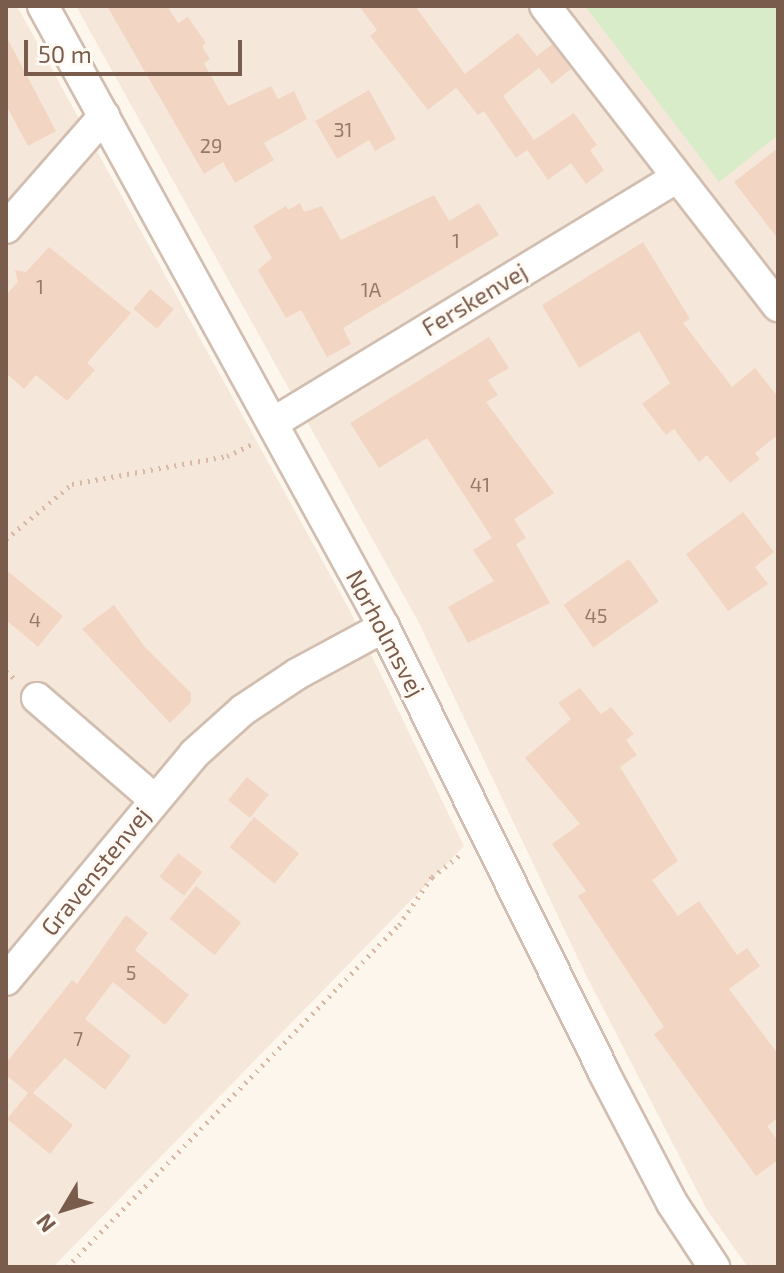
<!DOCTYPE html>
<meta charset="utf-8">
<style>
body{margin:0}
#map{position:relative;width:784px;height:1273px;overflow:hidden;background:#fdf6ec;font-family:"Exo 2",sans-serif}
div>[style]{position:absolute}
.residential>*{inset:0;background:#f5e8da}
.green>*{inset:0;background:#d8ecc9}
.building>*{inset:0;background:#f3d5c3;transform-origin:0 0}
.path>*{height:5px;margin-top:-2.5px;transform-origin:0;background:repeating-linear-gradient(90deg,#d9b8a5 0 2px,transparent 0 8px)}
.roads{filter:drop-shadow(2px 0 #d1beb0) drop-shadow(-2px 0 #d1beb0) drop-shadow(0 2px #d1beb0) drop-shadow(0 -2px #d1beb0)}
.minor>*{height:30px;margin:-15px;padding:0 15px;transform-origin:15px;border-radius:15px;background:#fff}
span{translate:-50% -50%;white-space:nowrap;text-align:center;line-height:1.15;-webkit-text-stroke:6px #fffaf3;paint-order:stroke}
.number-label{font-size:20px;color:#987a6a}
.number-label span{-webkit-text-stroke-width:0}
.street-label{font-size:24px;color:#7a5c4d}
.frame{position:absolute;inset:0;border:8px solid #7a5c4d;pointer-events:none}
.north{position:absolute;left:24px;top:1169px;width:80px;height:80px;-webkit-text-stroke:6px #fffaf3;paint-order:stroke;rotate:232deg;font-size:22px;font-weight:700;line-height:32px;text-align:center;color:#7a5c4d}
.north::after{content:'';display:block;margin:auto;width:28px;height:36px;background:#7a5c4d;clip-path:polygon(50% 0,100% 100%,50% 72%,0 100%)}
.scale{position:absolute;left:24px;top:40px;width:218px;height:36px;box-sizing:border-box;border:4px solid #7a5c4d;border-top:0;padding-left:10px;font-size:24px;line-height:28px;white-space:nowrap;color:#7a5c4d;-webkit-text-stroke:6px #fffaf3;paint-order:stroke}
</style>
<div id="map">
<div class="residential">
<div style="clip-path:polygon(6px 6px,17px 6px,349px 609px,464px 846px,53px 1267px,6px 1267px)"></div>
<div style="clip-path:polygon(76px 6px,778px 6px,778px 1267px,748px 1267px,707px 1210px,585px 973px,418px 621px)"></div>
</div>
<div class="green">
<div style="clip-path:polygon(585px 6px,778px 6px,778px 135px,719px 182px)"></div>
</div>
<div class="building">
<div style="clip-path:polygon(107px 6px,167px 6px,178px 23px,188px 17px,206px 43px,202px 46px,210px 59px,204px 63px,228px 106px,271px 86px,278px 99px,294px 91px,307px 119px,264px 143px,274px 160px,235px 183px,223px 162px,204px 174px)"></div>
<div style="clip-path:polygon(359px 6px,415px 6px,465px 74px,518px 33px,537px 56px,552px 44px,571px 69px,552px 84px,539px 68px,503px 96px,534px 140px,574px 113px,597px 145px,590px 150px,604px 170px,586px 184px,571px 163px,548px 180px,527px 150px,516px 158px,484px 111px,478px 115px,456px 88px,428px 110px,370px 36px,377px 30px)"></div>
<div style="clip-path:polygon(6px 36px,56px 131px,28px 146px,6px 105px)"></div>
<div style="clip-path:polygon(369px 90px,396px 139px,375px 151px,369px 140px,337px 159px,315px 121px)"></div>
<div style="clip-path:polygon(778px 148px,778px 239px,734px 182px)"></div>
<div style="clip-path:polygon(434px 195px,449px 221px,479px 203px,499px 235px,343px 328px,351px 344px,327px 357px,301px 310px,286px 318px,258px 270px,272px 258px,253px 226px,286px 206px,288px 210px,300px 203px,304px 212px,322px 206px,341px 240px)"></div>
<div style="clip-path:polygon(643px 242px,690px 319px,683px 323px,732px 387px,755px 368px,778px 397px,778px 435px,755px 453px,760px 459px,730px 483px,707px 455px,699px 462px,674px 429px,666px 435px,642px 404px,670px 383px,639px 331px,579px 368px,542px 305px)"></div>
<div style="clip-path:polygon(49px 247px,131px 313px,87px 363px,95px 370px,67px 401px,36px 375px,24px 389px,6px 373px,6px 295px,18px 282px,15px 270px,26px 272px)"></div>
<div style="left:150px;top:289px;width:31px;height:26px;rotate:40deg"></div>
<div style="clip-path:polygon(489px 337px,509px 368px,488px 380px,498px 395px,486px 402px,554px 493px,514px 519px,526px 538px,516px 544px,550px 603px,468px 643px,448px 607px,494px 581px,473px 550px,492px 538px,427px 438px,379px 468px,350px 423px)"></div>
<div style="clip-path:polygon(743px 512px,774px 552px,755px 567px,768px 584px,728px 611px,686px 554px)"></div>
<div style="left:629px;top:559px;width:52px;height:80px;rotate:55deg"></div>
<div style="clip-path:polygon(6px 570px,63px 616px,38px 647px,6px 620px)"></div>
<div style="clip-path:polygon(114px 605px,144px 646px,191px 693px,191px 702px,170px 723px,82px 629px)"></div>
<div style="clip-path:polygon(580px 688px,601px 714px,611px 707px,634px 734px,626px 740px,637px 755px,620px 767px,678px 861px,652px 880px,678px 916px,699px 901px,737px 955px,747px 948px,760px 966px,729px 989px,778px 1054px,778px 1118px,767px 1126px,778px 1141px,778px 1160px,756px 1176px,654px 1034px,664px 1027px,578px 896px,586px 891px,552px 844px,580px 824px,525px 758px,571px 719px,558px 703px)"></div>
<div style="left:247px;top:777px;width:28px;height:30px;rotate:39deg"></div>
<div style="left:254px;top:817px;width:58px;height:39px;rotate:39deg"></div>
<div style="left:178px;top:853px;width:31px;height:30px;rotate:38deg"></div>
<div style="left:196px;top:886px;width:58px;height:42px;rotate:39deg"></div>
<div style="clip-path:polygon(126px 915px,148px 933px,135px 950px,189px 995px,165px 1025px,113px 982px,85px 1019px,131px 1056px,105px 1090px,65px 1058px,33px 1093px,73px 1125px,50px 1154px,7px 1119px,28px 1093px,6px 1075px,6px 1063px,72px 980px,77px 984px)"></div>
</div>
<div class="path">
<div style="left:6px;top:539px;width:86px;rotate:-39.8deg"></div>
<div style="left:72px;top:484px;width:158px;rotate:-10.2deg"></div>
<div style="left:227px;top:456px;width:29px;rotate:-25deg"></div>
<div style="left:6px;top:671px;width:15px;rotate:42deg"></div>
<div style="left:67px;top:1267px;width:477px;rotate:-45.9deg"></div>
<div style="left:399px;top:925px;width:58px;rotate:-55.5deg"></div>
<div style="left:432px;top:877px;width:39px;rotate:-38deg"></div>
</div>
<div class="roads">
<div class="minor">
<div style="left:43px;top:6px;width:708px;rotate:61.23deg"></div>
<div style="left:384px;top:627px;width:495px;rotate:63.7deg"></div>
<div style="left:603px;top:1071px;width:149px;rotate:62.4deg"></div>
<div style="left:672px;top:1203px;width:77px;rotate:56.7deg"></div>
<div style="left:545px;top:6px;width:380px;rotate:52.2deg"></div>
<div style="left:6px;top:228px;width:149px;rotate:-48.8deg"></div>
<div style="left:273px;top:423px;width:472px;rotate:-31.3deg"></div>
<div style="left:37px;top:698px;width:155px;rotate:40.8deg"></div>
<div style="left:6px;top:980px;width:294px;rotate:-50.2deg"></div>
<div style="left:194px;top:754px;width:66px;rotate:-41.9deg"></div>
<div style="left:243px;top:710px;width:65px;rotate:-33.7deg"></div>
<div style="left:297px;top:674px;width:99px;rotate:-28.4deg"></div>
</div>
</div>
<div class="number-label">
<span style="left:343px;top:129px">31</span>
<span style="left:211px;top:145px">29</span>
<span style="left:456px;top:240px">1</span>
<span style="left:40px;top:286px">1</span>
<span style="left:371px;top:289px">1A</span>
<span style="left:480px;top:484px">41</span>
<span style="left:596px;top:615px">45</span>
<span style="left:35px;top:619px">4</span>
<span style="left:131px;top:972px">5</span>
<span style="left:78px;top:1038px">7</span>
</div>
<div class="street-label">
<span style="left:474px;top:299px;rotate:-31deg">Ferskenvej</span>
<span style="left:386px;top:633px;rotate:62deg">Nørholmsvej</span>
<span style="left:95px;top:871px;rotate:-51deg">Gravenstenvej</span>
</div>
<div class="frame"></div>
<div class="north">N</div>
<div class="scale">50 m</div>
</div>
